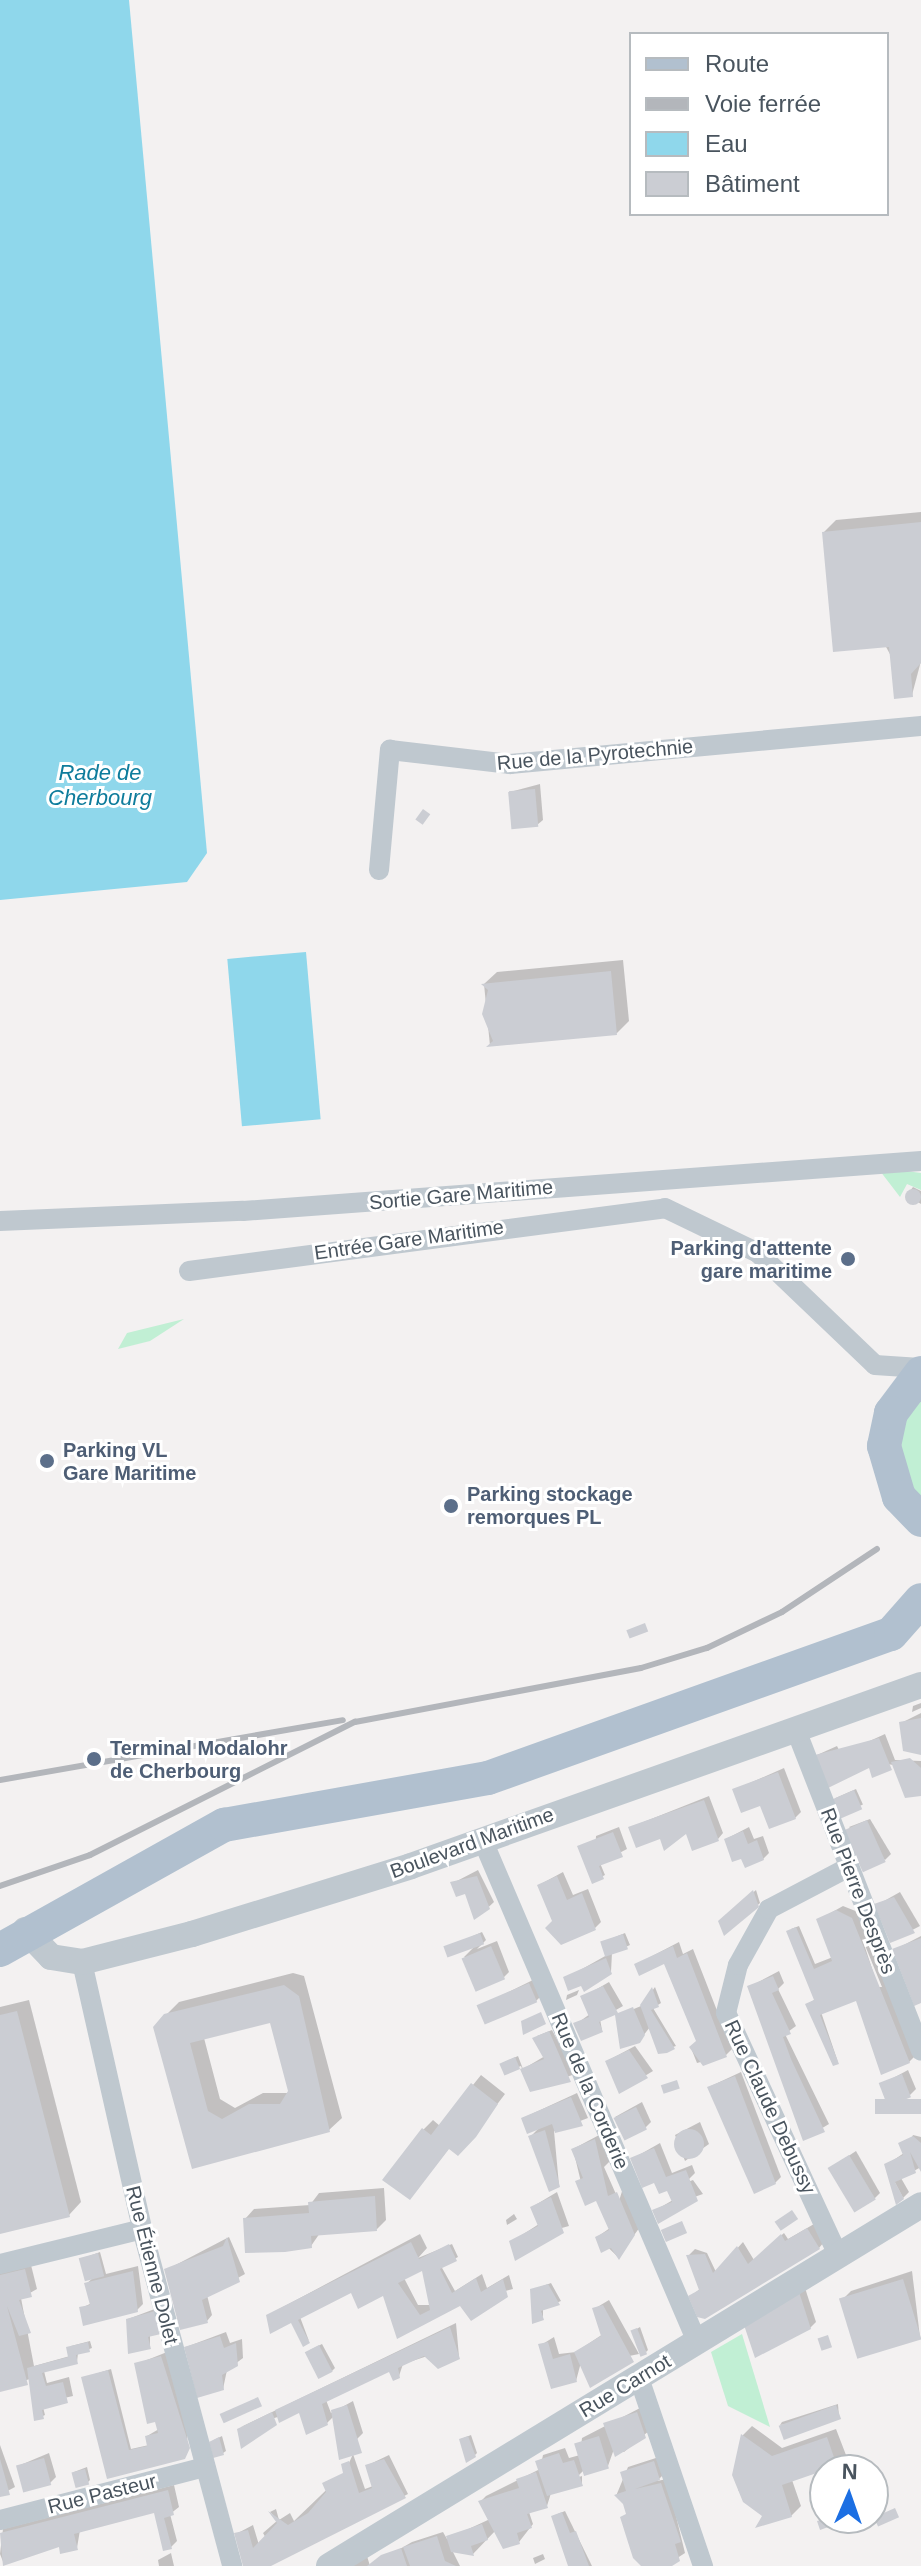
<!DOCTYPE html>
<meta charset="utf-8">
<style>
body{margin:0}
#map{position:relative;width:921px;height:2566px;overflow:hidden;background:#f3f1f1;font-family:Arial,sans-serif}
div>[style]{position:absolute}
.green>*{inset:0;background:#c1efd4}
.water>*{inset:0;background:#8fd7eb;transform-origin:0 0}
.shadow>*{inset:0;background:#0003;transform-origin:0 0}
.building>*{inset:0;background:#cbcdd3;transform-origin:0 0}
.round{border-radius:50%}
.minor>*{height:20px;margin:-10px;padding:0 10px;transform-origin:10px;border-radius:10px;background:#bfc8cf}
.tertiary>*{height:26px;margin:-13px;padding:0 13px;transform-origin:13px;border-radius:13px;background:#bfc8cf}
.primary>*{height:34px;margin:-17px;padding:0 17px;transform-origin:17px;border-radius:17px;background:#b1c0cf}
.rail>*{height:6px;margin:-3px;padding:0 3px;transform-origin:3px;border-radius:3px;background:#b3b6bb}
.dots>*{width:22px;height:22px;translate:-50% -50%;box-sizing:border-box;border:4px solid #fff;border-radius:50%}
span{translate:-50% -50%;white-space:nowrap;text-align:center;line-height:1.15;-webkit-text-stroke:6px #fff;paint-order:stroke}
.street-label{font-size:20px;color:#49545e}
.service-label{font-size:20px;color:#4e5e75;font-weight:700}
.right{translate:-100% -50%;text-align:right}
.left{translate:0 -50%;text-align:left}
.water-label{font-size:22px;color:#0e7c9c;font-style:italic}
.legend{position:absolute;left:629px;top:32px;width:260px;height:184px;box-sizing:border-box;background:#fff;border:2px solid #b6bbbf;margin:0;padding:10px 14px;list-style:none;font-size:24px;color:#49545e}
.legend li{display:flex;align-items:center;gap:16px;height:40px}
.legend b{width:40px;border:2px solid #b6bbbf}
.north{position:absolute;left:809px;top:2454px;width:80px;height:80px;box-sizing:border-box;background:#fff;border:2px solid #b6bbbf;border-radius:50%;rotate:2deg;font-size:22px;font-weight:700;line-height:32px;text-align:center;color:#49545e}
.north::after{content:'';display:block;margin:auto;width:28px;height:36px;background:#1c6fe3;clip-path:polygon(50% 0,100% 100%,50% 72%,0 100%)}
</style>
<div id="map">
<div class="green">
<div style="clip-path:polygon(877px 1167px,921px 1173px,921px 1190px,907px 1184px,900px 1197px)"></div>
<div style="clip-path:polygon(184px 1319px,150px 1341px,118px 1349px,127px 1333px)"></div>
<div style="clip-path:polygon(921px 1392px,921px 1503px,902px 1476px,901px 1424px)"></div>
<div style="clip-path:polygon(742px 2334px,770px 2427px,728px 2406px,711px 2352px)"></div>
</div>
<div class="water">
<div style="clip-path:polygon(0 0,129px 0,207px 853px,187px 882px,0 900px)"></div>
<div style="left:306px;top:952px;width:168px;height:79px;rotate:85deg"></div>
</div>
<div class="shadow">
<div style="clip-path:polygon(921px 512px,921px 661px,912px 695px,824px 532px,836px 520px)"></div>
<div style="clip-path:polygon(540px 784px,543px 820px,537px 825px,510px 792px)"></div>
<div style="clip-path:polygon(623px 960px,629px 1021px,617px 1033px,490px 1046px,484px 984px,497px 972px)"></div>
<div style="clip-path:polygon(913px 1187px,921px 1191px,921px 1204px,907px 1195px)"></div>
<div style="clip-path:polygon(921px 1703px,921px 1708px,912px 1712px,913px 1706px)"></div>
<div style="clip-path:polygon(921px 1713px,921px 1753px,901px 1723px)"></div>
<div style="clip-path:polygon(885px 1734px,895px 1760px,921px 1761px,921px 1794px,894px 1765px,817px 1755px,837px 1746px,841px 1754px)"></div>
<div style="clip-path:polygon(784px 1768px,801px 1812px,795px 1818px,734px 1790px)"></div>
<div style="left:856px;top:1789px;width:17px;height:23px;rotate:66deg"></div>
<div style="clip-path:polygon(709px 1796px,723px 1833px,718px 1839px,687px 1831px,665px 1848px,671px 1836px,631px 1827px)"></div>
<div style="clip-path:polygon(870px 1819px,891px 1854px,885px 1860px,849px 1827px)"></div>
<div style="clip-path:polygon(619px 1827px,627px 1849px,600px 1863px,605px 1875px,593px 1881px,596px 1836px)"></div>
<div style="clip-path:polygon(749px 1827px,754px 1839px,763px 1836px,769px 1853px,763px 1859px,726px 1839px)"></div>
<div style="clip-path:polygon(478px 1870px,494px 1902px,480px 1915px,467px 1889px,453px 1883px)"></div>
<div style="clip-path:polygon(563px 1872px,573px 1895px,588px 1889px,601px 1922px,595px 1928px,554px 1922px,539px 1885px)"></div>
<div style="clip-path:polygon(756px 1890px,760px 1903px,725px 1933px,720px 1921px)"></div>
<div style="clip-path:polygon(900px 1892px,920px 1926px,891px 1941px,877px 1905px)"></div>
<div style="clip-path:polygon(evenodd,843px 1906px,858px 1912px,915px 2056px,909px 2062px,865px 1995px,821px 2012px,838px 2062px,807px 2004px,816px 1999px,791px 1929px,799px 1926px,815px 1964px,833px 1957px,818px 1920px,843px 1906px,862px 1938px,882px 1987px,878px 1987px,862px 1938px)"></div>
<div style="clip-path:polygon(482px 1932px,486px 1940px,477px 1949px,497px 1941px,509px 1972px,503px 1978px,464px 1957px,475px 1946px,446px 1948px)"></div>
<div style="clip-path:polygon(625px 1933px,630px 1945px,612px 1953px,611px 1972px,566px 1978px,607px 1955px,603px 1942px)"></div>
<div style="clip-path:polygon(921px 1936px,921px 2001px,894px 1950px)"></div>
<div style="clip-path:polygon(679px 1942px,683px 1954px,693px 1949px,732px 2049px,726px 2055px,697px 2063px,691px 2048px,698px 2041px,665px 1961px,637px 1964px)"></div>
<div style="clip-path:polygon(779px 1971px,784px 1983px,778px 1989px,796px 2026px,785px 2034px,829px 2124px,804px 2139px,749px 1987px)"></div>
<div style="clip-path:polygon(evenodd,293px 1973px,304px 1976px,342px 2118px,329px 2130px,193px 2166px,166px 2015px,179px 2002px,293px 1973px,271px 2021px,290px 2093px,263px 2093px,235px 2108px,220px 2099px,204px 2038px,271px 2021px)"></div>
<div style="clip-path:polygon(535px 1979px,542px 1995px,536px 2001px,480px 2006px)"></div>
<div style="clip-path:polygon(609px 1982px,623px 2006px,600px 2019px,602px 2030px,576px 2024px,590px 2014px,583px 1997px)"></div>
<div style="clip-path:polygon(655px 1987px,661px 2003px,653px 2008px,676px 2046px,660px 2051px,650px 2027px,639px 2041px,617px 2016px,641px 2006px)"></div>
<div style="clip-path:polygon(579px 1990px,577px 1995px,566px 2000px,567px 1995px)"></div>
<div style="clip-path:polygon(29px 2000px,81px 2202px,69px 2215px,0 2232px,0 2007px)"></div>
<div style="clip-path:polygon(552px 2030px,575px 2074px,531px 2090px,521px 2066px,506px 2072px,505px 2062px,518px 2056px,523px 2069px,545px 2056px,537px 2036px)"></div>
<div style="clip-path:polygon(635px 2046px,653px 2071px,620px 2091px,607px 2061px)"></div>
<div style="clip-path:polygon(908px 2070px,916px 2089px,910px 2095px,882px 2084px)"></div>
<div style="clip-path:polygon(741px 2072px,781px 2177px,775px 2183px,711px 2086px)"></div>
<div style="clip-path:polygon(481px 2075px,505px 2094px,467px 2144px,450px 2147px,410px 2198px,423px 2130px,433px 2120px,440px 2126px)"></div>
<div style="clip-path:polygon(577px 2093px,588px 2118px,554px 2131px,559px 2185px,530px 2137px,541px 2126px,523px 2118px)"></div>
<div style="clip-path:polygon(642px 2102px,651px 2122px,645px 2128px,615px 2117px)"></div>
<div style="clip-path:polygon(700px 2122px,709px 2144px,685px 2161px,675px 2135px)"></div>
<div style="clip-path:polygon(601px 2134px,611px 2160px,604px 2167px,619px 2201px,623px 2188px,640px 2227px,618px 2257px,597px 2237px,610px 2228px,597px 2199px,586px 2203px,573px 2149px)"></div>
<div style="clip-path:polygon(913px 2135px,921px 2137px,921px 2167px,901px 2178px,909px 2192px,903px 2198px,886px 2165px,904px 2153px)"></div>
<div style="clip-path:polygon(660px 2143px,672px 2173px,692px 2165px,695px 2173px,685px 2183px,693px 2180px,703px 2194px,654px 2211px,673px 2200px,670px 2191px,632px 2159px)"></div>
<div style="clip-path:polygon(856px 2151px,880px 2193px,874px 2199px,830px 2168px)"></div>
<div style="clip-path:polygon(384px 2188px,386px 2220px,377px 2229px,320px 2233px,311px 2246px,245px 2219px,254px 2209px,310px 2205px,319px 2193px)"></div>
<div style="clip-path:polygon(557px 2192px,569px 2226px,511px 2242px,539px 2224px,532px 2207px)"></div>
<div style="clip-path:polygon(514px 2214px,517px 2219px,507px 2225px,506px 2220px)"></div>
<div style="clip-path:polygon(814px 2224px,824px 2242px,819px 2248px,691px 2296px,701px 2288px,689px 2255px,695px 2249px,707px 2253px,716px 2272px,743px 2242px,754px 2260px,784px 2233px,788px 2239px)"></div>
<div style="clip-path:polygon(evenodd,420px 2234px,427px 2248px,418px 2258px,452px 2244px,458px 2257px,441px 2266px,455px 2291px,482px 2274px,487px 2288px,509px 2275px,513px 2289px,461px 2303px,398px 2336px,385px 2293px,352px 2291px,300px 2317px,309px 2341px,292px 2321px,268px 2315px,420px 2234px,423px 2268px,431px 2305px,418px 2305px,404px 2278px,423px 2268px)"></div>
<div style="clip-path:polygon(229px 2237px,245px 2274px,207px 2295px,212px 2315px,207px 2321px,166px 2270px)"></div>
<div style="clip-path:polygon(100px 2252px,106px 2274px,138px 2266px,143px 2304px,137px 2310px,81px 2308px,92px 2303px,86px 2284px,94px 2277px,81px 2259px)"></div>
<div style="clip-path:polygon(31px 2265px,37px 2289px,21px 2298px,34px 2366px,70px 2356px,71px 2346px,90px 2341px,92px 2348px,78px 2353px,77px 2362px,44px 2371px,47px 2383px,69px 2377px,73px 2396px,42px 2403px,45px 2415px,36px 2419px,32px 2378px,0 2390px,0 2270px)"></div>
<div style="clip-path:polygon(912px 2271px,920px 2337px,842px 2300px,851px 2291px)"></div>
<div style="clip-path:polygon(551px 2283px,561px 2301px,543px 2308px,543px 2318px,532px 2290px)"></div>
<div style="clip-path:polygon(805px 2288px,816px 2322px,810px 2328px,753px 2320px)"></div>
<div style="clip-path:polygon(609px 2300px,639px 2354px,580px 2366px,576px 2381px,553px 2387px,541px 2345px,554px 2337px,559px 2354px,576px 2352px,603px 2334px,594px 2309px)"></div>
<div style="clip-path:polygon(160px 2307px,150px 2334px,150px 2347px,128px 2319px)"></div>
<div style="clip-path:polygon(456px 2323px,459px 2357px,452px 2348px,403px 2364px,399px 2376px,391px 2370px,326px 2400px,331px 2413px,353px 2401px,363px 2433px,357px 2439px,335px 2415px,327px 2423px,300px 2411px,241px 2427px)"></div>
<div style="clip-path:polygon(640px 2327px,648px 2350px,646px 2352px,633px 2331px)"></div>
<div style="clip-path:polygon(226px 2332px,230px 2343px,242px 2339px,243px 2358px,227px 2370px,223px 2389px,186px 2347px)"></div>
<div style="clip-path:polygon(322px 2344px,335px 2368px,332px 2371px,310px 2350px)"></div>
<div style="clip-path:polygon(167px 2352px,188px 2431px,186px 2454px,108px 2477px,83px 2378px,111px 2369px,131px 2449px,149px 2445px,147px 2436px,159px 2429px,137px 2364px)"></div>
<div style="clip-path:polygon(838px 2404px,839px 2417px,780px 2425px,782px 2422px)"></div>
<div style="clip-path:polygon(642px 2407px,650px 2430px,624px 2452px,614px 2449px,608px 2466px,585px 2469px,576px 2478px,582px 2476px,582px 2485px,551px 2493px,547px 2506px,529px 2512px,533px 2524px,519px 2542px,496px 2530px,473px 2554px,452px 2550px,460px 2566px,346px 2566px,367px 2556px,370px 2566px,412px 2542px,443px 2532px,447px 2539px,490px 2519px,481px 2501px,486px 2496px,540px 2469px,543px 2455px,565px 2448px,569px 2458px,580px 2455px,582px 2438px)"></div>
<div style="clip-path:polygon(752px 2426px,782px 2448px,836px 2429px,846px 2455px,792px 2480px,801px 2506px,791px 2516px,764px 2516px,738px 2490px,743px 2435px)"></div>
<div style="clip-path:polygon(471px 2435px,477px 2453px,475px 2455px,461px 2439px)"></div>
<div style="clip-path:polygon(222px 2436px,226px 2451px,223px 2453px,214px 2440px)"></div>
<div style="clip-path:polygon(0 2445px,15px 2487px,0 2495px)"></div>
<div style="clip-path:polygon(49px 2453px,56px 2477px,50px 2483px,18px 2466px)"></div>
<div style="clip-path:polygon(353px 2454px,365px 2489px,373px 2486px,368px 2465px,389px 2455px,408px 2494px,268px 2566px,245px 2566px,236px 2534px,253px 2525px,259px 2545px,267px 2540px,263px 2533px,278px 2520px,270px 2512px,276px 2509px,279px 2520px,290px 2513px,294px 2521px,345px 2472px)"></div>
<div style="clip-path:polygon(659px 2457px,665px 2473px,657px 2481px,667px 2479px,685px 2553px,665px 2566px,643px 2566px,625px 2502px,616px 2496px,628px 2467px)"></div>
<div style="clip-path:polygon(87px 2467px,90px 2480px,88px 2482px,74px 2472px)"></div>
<div style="clip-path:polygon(174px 2485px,179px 2507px,170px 2514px,177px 2541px,171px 2547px,155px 2509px,80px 2530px,77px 2548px,60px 2545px,4px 2564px,0 2554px,3px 2529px)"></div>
<div style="clip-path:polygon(565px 2511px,592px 2566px,571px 2566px,553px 2516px)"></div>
<div style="clip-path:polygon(171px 2553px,174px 2566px,159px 2566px,158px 2560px)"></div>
<div style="clip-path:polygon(543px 2554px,545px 2559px,535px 2564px,533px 2558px)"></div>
</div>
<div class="building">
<div style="clip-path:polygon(921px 522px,921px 663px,911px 674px,913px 697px,894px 699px,889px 647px,833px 652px,822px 532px)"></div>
<div style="left:535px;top:789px;width:38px;height:27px;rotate:85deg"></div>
<div style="left:423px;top:809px;width:9px;height:13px;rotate:36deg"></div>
<div style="clip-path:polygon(611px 971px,617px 1035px,486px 1047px,493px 1041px,482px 1014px,488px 990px,481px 984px)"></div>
<div class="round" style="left:905px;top:1189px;width:16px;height:16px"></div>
<div style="left:645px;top:1623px;width:9px;height:20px;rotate:69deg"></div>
<div style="clip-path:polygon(921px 1718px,921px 1755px,903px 1751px,899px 1722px)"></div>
<div style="clip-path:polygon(879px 1738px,892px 1770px,872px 1778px,869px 1768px,828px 1788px,815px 1755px)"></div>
<div style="clip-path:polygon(910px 1758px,921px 1768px,921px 1796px,905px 1798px,891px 1762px)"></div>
<div style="clip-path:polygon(778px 1772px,796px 1819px,769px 1829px,760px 1806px,741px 1813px,732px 1789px)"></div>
<div style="left:854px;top:1790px;width:21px;height:24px;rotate:67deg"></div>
<div style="clip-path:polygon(704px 1800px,719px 1841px,692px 1851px,686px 1834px,664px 1851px,660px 1839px,636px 1848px,628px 1827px)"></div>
<div style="left:867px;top:1820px;width:46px;height:25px;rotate:66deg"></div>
<div style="clip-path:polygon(743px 1831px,748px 1844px,757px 1840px,764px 1860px,745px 1868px,741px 1859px,732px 1862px,724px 1839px)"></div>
<div style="clip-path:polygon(613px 1832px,623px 1857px,599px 1866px,604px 1879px,592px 1884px,577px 1846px)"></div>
<div style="clip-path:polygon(477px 1876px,490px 1909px,474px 1920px,465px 1894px,456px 1897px,450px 1882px)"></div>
<div style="clip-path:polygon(557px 1876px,567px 1900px,582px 1893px,596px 1930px,561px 1945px,545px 1928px,552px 1921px,537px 1885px)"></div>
<div style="clip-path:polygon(753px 1890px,759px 1907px,724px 1936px,718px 1921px)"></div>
<div style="clip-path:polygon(894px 1897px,915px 1933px,890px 1943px,874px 1904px)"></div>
<div style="clip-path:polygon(836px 1910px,852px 1918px,910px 2063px,881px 2075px,856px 2001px,820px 2015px,839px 2064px,833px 2066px,805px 2004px,814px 2000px,786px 1931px,796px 1927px,814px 1969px,832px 1961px,816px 1919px)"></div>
<div style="left:480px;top:1933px;width:12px;height:39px;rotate:70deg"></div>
<div style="left:623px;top:1934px;width:16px;height:24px;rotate:72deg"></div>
<div style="clip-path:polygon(921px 1938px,921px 2003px,914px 2006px,892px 1949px)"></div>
<div style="left:491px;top:1946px;width:36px;height:32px;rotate:67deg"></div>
<div style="clip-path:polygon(673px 1946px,677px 1958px,687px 1953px,727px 2057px,703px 2066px,689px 2047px,696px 2041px,664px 1964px,639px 1976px,634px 1964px)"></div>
<div style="clip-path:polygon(606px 1958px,612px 1974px,584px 1992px,581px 1986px,568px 1991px,563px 1977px)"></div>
<div style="clip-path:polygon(773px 1976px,779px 1990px,772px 1993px,791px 2034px,783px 2037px,791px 2059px,825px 2132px,803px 2141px,747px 1986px)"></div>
<div style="left:529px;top:1983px;width:21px;height:57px;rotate:67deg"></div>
<div style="clip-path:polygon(evenodd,284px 1985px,299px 1996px,330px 2132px,192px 2169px,153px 2027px,164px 2014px,284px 1985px,270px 2023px,288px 2091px,280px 2104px,249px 2104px,222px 2119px,208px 2111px,190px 2043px,270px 2023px)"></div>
<div style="clip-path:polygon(603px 1986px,618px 2013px,633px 2007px,645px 2035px,640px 2043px,620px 2049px,615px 2015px,599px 2022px,603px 2032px,581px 2041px,573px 2023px,589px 2017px,580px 1996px)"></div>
<div style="clip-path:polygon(652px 1987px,659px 2007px,651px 2010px,675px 2049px,667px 2053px,658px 2054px,640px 2005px)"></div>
<div style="clip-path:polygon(17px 2011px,70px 2217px,0 2234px,0 2015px)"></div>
<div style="clip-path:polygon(541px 2012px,546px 2024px,523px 2035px,521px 2021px)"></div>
<div style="clip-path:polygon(549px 2031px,571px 2082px,530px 2092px,520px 2069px,544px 2059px,532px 2038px)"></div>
<div style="clip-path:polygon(629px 2050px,648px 2078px,619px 2094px,605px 2061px)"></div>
<div style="left:515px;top:2057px;width:13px;height:17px;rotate:67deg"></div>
<div style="left:902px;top:2074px;width:25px;height:25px;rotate:69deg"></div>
<div style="clip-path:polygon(735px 2076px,776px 2184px,754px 2194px,707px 2087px)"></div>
<div style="left:677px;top:2080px;width:9px;height:17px;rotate:72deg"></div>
<div style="clip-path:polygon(471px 2083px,498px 2104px,476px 2137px,458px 2156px,449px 2149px,410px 2200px,382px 2180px,422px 2128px,431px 2135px)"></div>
<div style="clip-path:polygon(571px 2097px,583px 2126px,555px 2133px,552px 2124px,527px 2134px,521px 2118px)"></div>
<div style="left:921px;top:2099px;width:15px;height:46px;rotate:90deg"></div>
<div style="left:636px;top:2107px;width:25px;height:25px;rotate:64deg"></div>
<div class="round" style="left:674px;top:2129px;width:30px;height:30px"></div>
<div style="clip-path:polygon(545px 2130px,560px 2187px,549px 2192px,528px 2136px)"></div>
<div style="clip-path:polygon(913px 2136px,921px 2143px,921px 2172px,910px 2152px,916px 2173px,895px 2182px,904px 2199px,896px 2205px,884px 2164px,903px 2155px,898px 2143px)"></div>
<div style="clip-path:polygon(595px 2139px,608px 2196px,617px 2192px,635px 2235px,619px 2260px,611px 2248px,601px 2253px,595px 2237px,609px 2230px,596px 2201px,585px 2206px,575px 2181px,583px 2178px,571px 2149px)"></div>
<div style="clip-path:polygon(654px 2148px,666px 2177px,686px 2170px,698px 2201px,658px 2224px,652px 2210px,672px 2202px,667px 2191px,659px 2194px,654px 2183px,642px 2188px,630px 2158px)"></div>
<div style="left:849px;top:2155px;width:52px;height:25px;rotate:59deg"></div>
<div style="clip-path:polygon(375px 2196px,377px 2231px,311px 2236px,312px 2248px,285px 2252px,245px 2253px,243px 2218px,309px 2213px,308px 2202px)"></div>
<div style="clip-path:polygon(551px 2197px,564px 2233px,515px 2261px,509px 2241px,538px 2226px,530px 2207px)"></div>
<div style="left:792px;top:2210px;width:11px;height:21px;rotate:56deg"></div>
<div style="left:682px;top:2221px;width:13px;height:23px;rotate:67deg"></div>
<div style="clip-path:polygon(807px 2228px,820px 2249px,705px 2319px,697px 2317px,688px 2296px,699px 2290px,686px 2255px,705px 2254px,713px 2273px,737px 2246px,748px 2264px,781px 2234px,785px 2241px)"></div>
<div style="clip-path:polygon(227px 2237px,240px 2282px,202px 2300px,208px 2323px,180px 2330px,164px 2269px,223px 2246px)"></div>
<div style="clip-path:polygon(evenodd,411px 2242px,419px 2259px,449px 2244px,457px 2261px,440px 2269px,452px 2293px,476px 2278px,481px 2292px,503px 2279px,508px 2297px,471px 2321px,460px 2306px,397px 2339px,383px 2296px,358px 2309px,351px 2293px,298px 2320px,310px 2343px,303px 2347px,291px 2323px,270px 2334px,266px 2315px,411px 2242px,422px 2271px,430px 2310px,420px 2315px,398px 2283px,422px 2271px)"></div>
<div style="left:98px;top:2253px;width:24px;height:20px;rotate:75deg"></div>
<div style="clip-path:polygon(25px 2269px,32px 2297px,19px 2300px,31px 2333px,19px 2336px,7px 2306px,28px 2385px,0 2392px,0 2275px)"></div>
<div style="clip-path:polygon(133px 2271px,138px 2312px,83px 2326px,79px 2307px,90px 2305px,84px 2283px)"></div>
<div style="left:903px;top:2279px;width:63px;height:67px;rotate:73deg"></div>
<div style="clip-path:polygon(548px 2284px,560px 2305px,541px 2311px,544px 2320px,532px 2324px,530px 2289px)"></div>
<div style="clip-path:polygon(799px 2292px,811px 2329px,755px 2358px,744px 2325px)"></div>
<div style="clip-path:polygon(603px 2305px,634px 2362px,590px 2388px,574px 2352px,601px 2336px,592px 2308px)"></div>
<div style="clip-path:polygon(155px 2311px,161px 2334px,148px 2337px,151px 2349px,128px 2354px,126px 2319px)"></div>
<div style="clip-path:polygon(450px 2327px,460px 2359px,438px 2369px,424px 2356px,398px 2368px,400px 2378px,393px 2381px,389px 2372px,322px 2404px,328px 2425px,306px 2435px,299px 2413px,279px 2423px,275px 2410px)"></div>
<div style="left:637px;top:2328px;width:28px;height:7px;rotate:69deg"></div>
<div style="left:828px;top:2335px;width:13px;height:11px;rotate:72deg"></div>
<div style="clip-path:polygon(220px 2336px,224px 2348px,236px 2343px,238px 2366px,222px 2375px,224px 2390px,197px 2398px,184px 2347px)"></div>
<div style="clip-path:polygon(88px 2342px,90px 2352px,76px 2355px,78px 2364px,42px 2373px,46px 2386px,63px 2382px,68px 2403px,42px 2410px,44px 2419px,34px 2421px,27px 2368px,68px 2357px,66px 2347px)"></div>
<div style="clip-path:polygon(548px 2342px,553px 2359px,570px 2354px,577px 2382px,551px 2389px,538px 2344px)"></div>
<div style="left:319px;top:2345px;width:30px;height:16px;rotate:63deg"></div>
<div style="clip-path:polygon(161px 2356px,190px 2448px,185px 2459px,107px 2479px,81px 2377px,108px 2370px,129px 2450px,147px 2446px,145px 2436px,158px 2433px,155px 2422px,147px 2424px,134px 2363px)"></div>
<div style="left:258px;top:2397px;width:10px;height:42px;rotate:66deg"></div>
<div style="clip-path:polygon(347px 2405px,362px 2453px,339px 2460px,331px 2410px)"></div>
<div style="left:836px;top:2405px;width:15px;height:61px;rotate:70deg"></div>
<div style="clip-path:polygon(272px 2412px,277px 2425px,241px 2449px,237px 2429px)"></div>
<div style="clip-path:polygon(637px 2412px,646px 2438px,615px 2457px,603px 2423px)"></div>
<div style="clip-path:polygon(741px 2434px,772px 2456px,827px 2437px,837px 2466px,782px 2485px,792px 2517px,755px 2528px,762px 2516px,743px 2502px,732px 2475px)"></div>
<div style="clip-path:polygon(468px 2436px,476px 2457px,466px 2463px,459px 2439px)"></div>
<div style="left:599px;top:2436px;width:34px;height:26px;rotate:73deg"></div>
<div style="clip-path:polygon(219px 2437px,224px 2455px,213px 2458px,209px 2442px)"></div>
<div style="clip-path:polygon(559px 2453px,563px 2463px,574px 2460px,583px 2486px,547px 2496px,535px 2461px)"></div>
<div style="left:44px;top:2458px;width:28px;height:29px;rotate:75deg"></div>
<div style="clip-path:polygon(0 2459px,10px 2495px,0 2497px)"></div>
<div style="clip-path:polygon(384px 2459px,406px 2498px,271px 2566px,243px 2566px,234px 2533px,248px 2530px,253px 2548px,277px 2523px,268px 2511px,288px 2525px,308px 2513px,326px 2492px,322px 2483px,343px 2473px,341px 2464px,349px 2461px,359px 2493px,372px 2488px,365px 2465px)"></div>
<div style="clip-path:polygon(654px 2461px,660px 2480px,635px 2489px,661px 2483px,681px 2542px,675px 2544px,680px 2561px,672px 2566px,641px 2566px,633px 2558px,620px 2517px,626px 2514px,623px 2504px,614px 2495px,626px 2491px,620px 2472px)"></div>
<div style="left:85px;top:2469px;width:16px;height:14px;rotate:75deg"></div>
<div style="clip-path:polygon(536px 2472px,548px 2508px,527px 2514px,532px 2528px,517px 2533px,520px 2544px,503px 2549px,478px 2501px,519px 2488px,516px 2479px)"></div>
<div style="clip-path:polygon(168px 2490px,174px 2515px,164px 2518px,172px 2549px,163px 2551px,154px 2513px,74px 2534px,78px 2550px,60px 2554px,59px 2547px,3px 2566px,0 2533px)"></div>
<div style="left:895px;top:2508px;width:10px;height:23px;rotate:66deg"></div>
<div style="clip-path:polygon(562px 2512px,570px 2533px,576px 2531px,589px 2566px,568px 2566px,551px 2516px)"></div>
<div style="clip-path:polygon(829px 2518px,831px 2526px,820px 2530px,817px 2521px)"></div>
<div style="clip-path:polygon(482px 2524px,488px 2540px,471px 2546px,474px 2556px,451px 2552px,446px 2536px)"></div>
<div style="clip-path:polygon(437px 2536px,445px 2561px,456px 2566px,410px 2566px,403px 2547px)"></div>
<div style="clip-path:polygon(401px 2548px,407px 2566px,367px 2566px,381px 2555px)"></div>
</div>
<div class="minor">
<div style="left:379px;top:870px;width:121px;rotate:-84.8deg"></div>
<div style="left:390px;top:750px;width:121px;rotate:6.7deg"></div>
<div style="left:510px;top:764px;width:413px;rotate:-5.3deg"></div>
<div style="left:0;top:1221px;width:243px;rotate:-2.4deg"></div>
<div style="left:243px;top:1211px;width:680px;rotate:-4.22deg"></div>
<div style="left:189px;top:1271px;width:480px;rotate:-7.5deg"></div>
<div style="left:665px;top:1208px;width:103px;rotate:25.8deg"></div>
<div style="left:758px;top:1253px;width:162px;rotate:43.7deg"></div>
<div style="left:875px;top:1365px;width:46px;rotate:3.7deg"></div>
<div style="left:796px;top:1730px;width:344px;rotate:68.7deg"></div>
<div style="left:483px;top:1841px;width:545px;rotate:66.87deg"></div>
<div style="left:82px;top:1962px;width:274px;rotate:77.3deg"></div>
<div style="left:142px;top:2229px;width:349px;rotate:75deg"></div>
<div style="left:838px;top:2255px;width:267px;rotate:-114.8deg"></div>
<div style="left:726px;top:2013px;width:49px;rotate:-76deg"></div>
<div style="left:738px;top:1965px;width:64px;rotate:-61deg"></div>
<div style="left:769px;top:1909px;width:90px;rotate:-27.7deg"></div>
<div style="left:0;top:2264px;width:146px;rotate:-13.8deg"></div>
<div style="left:639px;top:2378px;width:199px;rotate:71.2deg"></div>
<div style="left:0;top:2520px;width:212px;rotate:-14.5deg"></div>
</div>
<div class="tertiary">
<div style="left:25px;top:1930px;width:37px;rotate:46deg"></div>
<div style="left:51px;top:1957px;width:31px;rotate:9deg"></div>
<div style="left:82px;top:1962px;width:114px;rotate:-14.3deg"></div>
<div style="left:192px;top:1934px;width:229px;rotate:-17.2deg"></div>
<div style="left:411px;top:1866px;width:541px;rotate:-19.54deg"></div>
<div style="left:329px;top:2566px;width:693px;rotate:-31.37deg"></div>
</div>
<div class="primary">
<div style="left:921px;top:1373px;width:50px;rotate:126.9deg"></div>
<div style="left:891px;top:1413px;width:34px;rotate:102deg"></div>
<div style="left:884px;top:1446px;width:53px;rotate:73.6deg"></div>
<div style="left:899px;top:1497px;width:32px;rotate:46deg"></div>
<div style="left:0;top:1950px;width:257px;rotate:-29.2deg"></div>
<div style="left:224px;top:1825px;width:268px;rotate:-10.1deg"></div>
<div style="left:488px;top:1778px;width:428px;rotate:-19.7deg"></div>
<div style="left:891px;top:1634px;width:45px;rotate:-48.6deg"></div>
</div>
<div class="rail">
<div style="left:0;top:1780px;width:348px;rotate:-9.9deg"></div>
<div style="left:0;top:1886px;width:95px;rotate:-19deg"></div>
<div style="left:90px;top:1855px;width:297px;rotate:-26.7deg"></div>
<div style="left:355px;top:1722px;width:291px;rotate:-10.7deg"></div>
<div style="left:641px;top:1668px;width:69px;rotate:-16.9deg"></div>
<div style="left:707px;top:1648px;width:83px;rotate:-25.6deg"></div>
<div style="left:782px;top:1612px;width:114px;rotate:-33.6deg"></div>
</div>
<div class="dots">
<div style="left:848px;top:1259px;background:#5c6f8a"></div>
<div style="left:47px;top:1461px;background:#5c6f8a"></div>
<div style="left:451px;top:1506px;background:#5c6f8a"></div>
<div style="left:94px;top:1759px;background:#5c6f8a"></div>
</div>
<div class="street-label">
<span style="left:595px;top:755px;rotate:-5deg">Rue de la Pyrotechnie</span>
<span style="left:461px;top:1195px;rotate:-5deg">Sortie Gare Maritime</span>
<span style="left:409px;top:1240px;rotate:-8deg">Entrée Gare Maritime</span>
<span style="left:472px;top:1843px;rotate:-20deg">Boulevard Maritime</span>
<span style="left:858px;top:1891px;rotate:69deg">Rue Pierre Desprès</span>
<span style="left:590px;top:2091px;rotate:67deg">Rue de la Corderie</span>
<span style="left:770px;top:2107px;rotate:65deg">Rue Claude Debussy</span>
<span style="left:152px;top:2265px;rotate:76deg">Rue Étienne Dolet</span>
<span style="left:625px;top:2386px;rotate:-31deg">Rue Carnot</span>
<span style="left:102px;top:2494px;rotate:-14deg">Rue Pasteur</span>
</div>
<div class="service-label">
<span class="right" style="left:832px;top:1260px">Parking d'attente<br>gare maritime</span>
<span class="left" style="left:63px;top:1462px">Parking VL<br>Gare Maritime</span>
<span class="left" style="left:467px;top:1506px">Parking stockage<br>remorques PL</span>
<span class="left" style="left:110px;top:1760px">Terminal Modalohr<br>de Cherbourg</span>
</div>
<div class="water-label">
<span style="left:100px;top:785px">Rade de<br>Cherbourg</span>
</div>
<ul class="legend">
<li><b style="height:10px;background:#b1c0cf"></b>Route</li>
<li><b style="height:10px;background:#b3b6bb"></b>Voie ferrée</li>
<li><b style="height:22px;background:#8fd7eb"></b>Eau</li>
<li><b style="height:22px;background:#cbcdd3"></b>Bâtiment</li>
</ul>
<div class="north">N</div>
</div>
